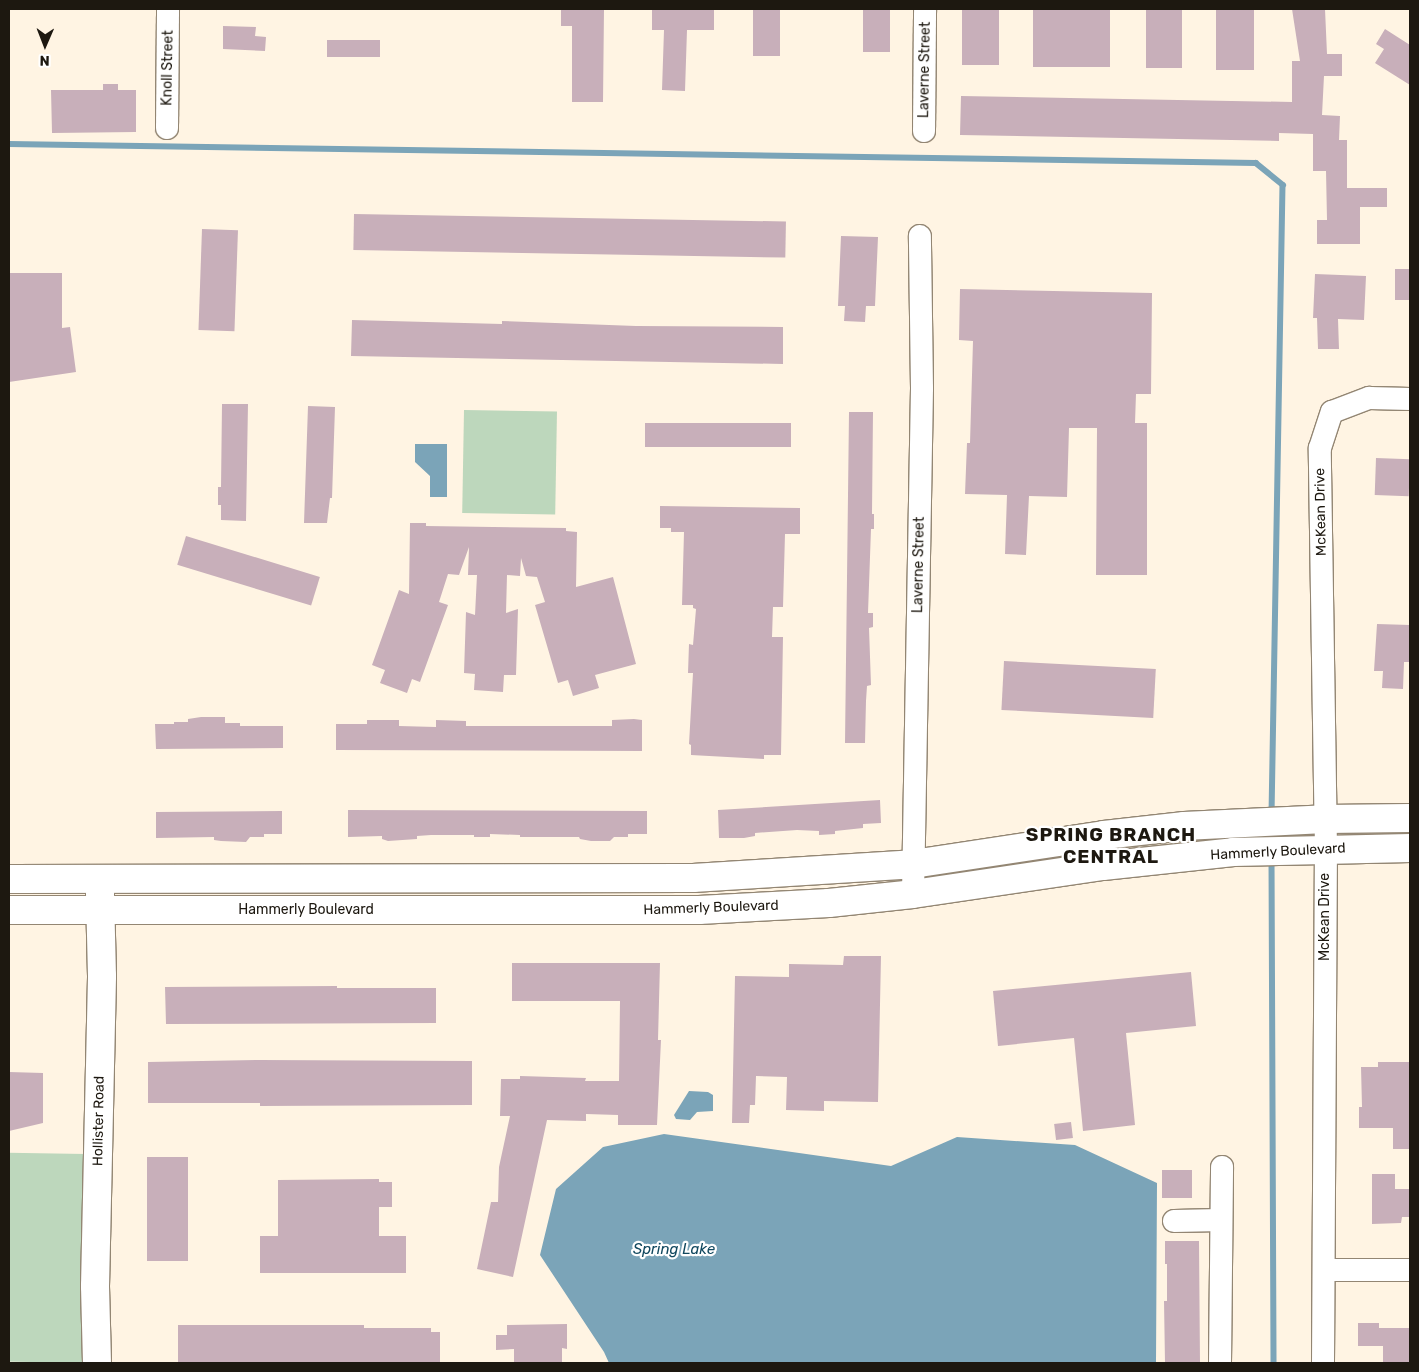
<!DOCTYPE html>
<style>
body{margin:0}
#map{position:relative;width:1419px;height:1372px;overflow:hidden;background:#fff4e3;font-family:Rubik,sans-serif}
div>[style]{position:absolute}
.green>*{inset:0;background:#bdd7bc;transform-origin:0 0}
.water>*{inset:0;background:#7ba4b8}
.stream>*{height:5.5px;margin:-2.75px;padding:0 2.75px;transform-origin:2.75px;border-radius:2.75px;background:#7ba4b8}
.building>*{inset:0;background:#c8afba;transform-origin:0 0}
.roads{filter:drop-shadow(1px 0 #938673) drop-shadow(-1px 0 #938673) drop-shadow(0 1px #938673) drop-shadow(0 -1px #938673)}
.street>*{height:22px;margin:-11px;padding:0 11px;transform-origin:11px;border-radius:11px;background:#fff}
.secondary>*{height:28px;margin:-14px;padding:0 14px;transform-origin:14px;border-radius:14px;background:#fff}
span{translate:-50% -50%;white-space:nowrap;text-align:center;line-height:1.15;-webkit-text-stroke:4.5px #fff;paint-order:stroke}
.street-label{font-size:14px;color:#1d1810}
.water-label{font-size:15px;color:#11485f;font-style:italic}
.district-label{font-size:19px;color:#1d1810;font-weight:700;letter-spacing:1px}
.frame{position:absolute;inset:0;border:10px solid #1d1810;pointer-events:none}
.north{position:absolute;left:20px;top:20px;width:50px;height:50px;-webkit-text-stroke:4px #fff;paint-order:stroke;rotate:181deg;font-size:14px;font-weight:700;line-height:20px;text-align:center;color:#1d1810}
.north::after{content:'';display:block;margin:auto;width:18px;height:22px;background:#1d1810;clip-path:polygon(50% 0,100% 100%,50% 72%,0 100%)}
</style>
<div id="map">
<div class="green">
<div style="left:464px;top:410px;width:93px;height:103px;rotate:1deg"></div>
<div style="left:86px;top:1154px;width:209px;height:78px;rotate:91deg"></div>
</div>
<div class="water">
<div style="clip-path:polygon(415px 444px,447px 444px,447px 497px,430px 497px,430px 476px,415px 462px)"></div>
<div style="clip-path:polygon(689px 1091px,708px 1092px,713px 1095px,713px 1111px,697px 1112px,690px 1120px,676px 1119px,674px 1115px)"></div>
<div style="clip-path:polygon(664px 1134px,891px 1166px,957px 1137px,1075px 1145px,1157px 1183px,1156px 1363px,609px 1363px,604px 1352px,540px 1255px,556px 1189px,603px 1147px)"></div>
</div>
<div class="stream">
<div style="left:9px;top:144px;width:1247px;rotate:0.87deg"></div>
<div style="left:1256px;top:163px;width:35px;rotate:39deg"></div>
<div style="left:1283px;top:185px;width:629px;rotate:91deg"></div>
<div style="left:1272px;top:858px;width:505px;rotate:89.77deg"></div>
</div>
<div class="building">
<div style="clip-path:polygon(561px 9px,604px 9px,603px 102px,572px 102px,572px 26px,561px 26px)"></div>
<div style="clip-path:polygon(652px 9px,714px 9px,714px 30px,687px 30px,685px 91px,662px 90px,664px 30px,652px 30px)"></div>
<div style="left:753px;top:9px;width:27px;height:47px"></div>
<div style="left:863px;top:9px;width:27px;height:43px"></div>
<div style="left:962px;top:9px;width:37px;height:56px"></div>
<div style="left:1033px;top:9px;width:77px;height:58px"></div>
<div style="left:1146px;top:9px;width:36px;height:59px"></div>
<div style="left:1216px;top:9px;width:38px;height:61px"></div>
<div style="clip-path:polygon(1292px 9px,1325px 9px,1327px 54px,1342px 54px,1342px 76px,1324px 76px,1322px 115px,1340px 116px,1339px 140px,1347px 140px,1347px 188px,1387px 188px,1387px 207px,1360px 207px,1360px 244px,1317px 244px,1317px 220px,1327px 220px,1326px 171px,1313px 171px,1313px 134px,1279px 133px,1279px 141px,960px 135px,961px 96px,1292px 102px,1292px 61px,1300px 61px)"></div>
<div style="clip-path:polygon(223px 26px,256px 27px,255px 36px,266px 37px,265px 51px,223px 49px)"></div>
<div style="clip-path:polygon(1385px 29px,1410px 45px,1410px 85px,1375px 63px,1384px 49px,1376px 44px)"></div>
<div style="left:380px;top:40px;width:17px;height:53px;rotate:90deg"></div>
<div style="clip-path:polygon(103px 84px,118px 84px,118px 90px,136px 90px,136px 132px,52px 133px,51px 90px,103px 90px)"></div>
<div style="left:354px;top:214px;width:432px;height:36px;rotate:1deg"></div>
<div style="left:202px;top:229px;width:36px;height:101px;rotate:2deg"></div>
<div style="clip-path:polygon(841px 236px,878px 237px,875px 306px,866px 306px,865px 322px,844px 321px,845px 306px,838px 306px)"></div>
<div style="left:1395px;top:269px;width:15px;height:31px"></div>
<div style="clip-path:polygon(9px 273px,62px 273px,62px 328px,70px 327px,76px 372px,9px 382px)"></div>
<div style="clip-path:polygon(1315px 274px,1366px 276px,1364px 320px,1338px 319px,1339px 349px,1318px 349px,1317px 318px,1313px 318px)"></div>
<div style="clip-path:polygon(960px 289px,1152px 293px,1151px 394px,1136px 394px,1135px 423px,1147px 423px,1147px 575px,1096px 575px,1097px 428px,1069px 428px,1067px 497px,1029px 496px,1026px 555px,1005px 554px,1007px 495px,965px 494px,967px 443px,970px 443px,973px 341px,959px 340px)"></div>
<div style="clip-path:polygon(352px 320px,502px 324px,502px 321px,636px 326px,783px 327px,783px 364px,351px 356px)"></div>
<div style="clip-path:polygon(222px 404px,248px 404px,246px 521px,221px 520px,221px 505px,218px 505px,218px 487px,221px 487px)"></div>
<div style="clip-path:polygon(308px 406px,335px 407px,332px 498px,330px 498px,327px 523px,304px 523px)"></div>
<div style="clip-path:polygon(849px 412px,873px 412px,872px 514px,874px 514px,874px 529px,871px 529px,868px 613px,873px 613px,873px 627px,869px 628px,871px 685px,867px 686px,866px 701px,865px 743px,845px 743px)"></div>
<div style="left:645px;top:423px;width:146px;height:24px"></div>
<div style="left:1376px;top:458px;width:34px;height:37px;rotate:2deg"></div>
<div style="clip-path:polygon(660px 506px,800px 508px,800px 534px,785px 534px,783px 607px,773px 607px,772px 637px,783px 637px,781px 755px,764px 755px,764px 759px,691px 755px,691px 745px,689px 744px,693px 673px,688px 673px,689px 644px,693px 645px,696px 609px,693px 608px,693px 605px,682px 605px,684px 532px,671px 532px,671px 528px,660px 528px)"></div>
<div style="clip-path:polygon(410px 523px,426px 523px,426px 526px,566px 528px,566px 531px,577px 532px,576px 587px,613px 577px,636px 664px,595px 675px,599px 688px,573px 696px,568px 680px,558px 683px,535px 605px,545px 602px,537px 577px,526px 576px,521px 558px,520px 576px,507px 575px,506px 613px,518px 609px,516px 675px,504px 675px,503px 692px,474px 690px,475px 674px,464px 673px,466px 612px,475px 615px,477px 575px,468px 575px,469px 547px,459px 575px,448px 574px,439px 602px,448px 605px,420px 682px,412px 679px,407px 693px,380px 683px,385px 670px,372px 665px,399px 590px,409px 594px)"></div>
<div style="left:186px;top:536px;width:140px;height:30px;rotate:17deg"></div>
<div style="clip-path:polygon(1377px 624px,1410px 625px,1410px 662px,1404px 662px,1403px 689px,1382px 688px,1383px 671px,1374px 671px)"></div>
<div style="left:1004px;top:661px;width:152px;height:49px;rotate:3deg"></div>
<div style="clip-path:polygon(201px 717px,225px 717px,225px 723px,240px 723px,240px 726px,283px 726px,283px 748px,156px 749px,155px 724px,174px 724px,174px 722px,188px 722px,188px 719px)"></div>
<div style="clip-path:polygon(634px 719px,642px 720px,642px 751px,336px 750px,336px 724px,367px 724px,367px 720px,399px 720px,399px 726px,436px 727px,436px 720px,466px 721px,466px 726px,612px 726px,612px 720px)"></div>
<div style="clip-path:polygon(880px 800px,881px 823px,863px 824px,863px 828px,835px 831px,835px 834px,819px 835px,819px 831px,797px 830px,755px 833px,755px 836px,744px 838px,719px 838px,718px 810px)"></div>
<div style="clip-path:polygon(348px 810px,647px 811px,647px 834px,628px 834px,628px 837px,614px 837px,610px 841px,591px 841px,580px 839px,579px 837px,520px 837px,520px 835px,490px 834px,490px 837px,474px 837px,474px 835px,431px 835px,417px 836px,417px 839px,388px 841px,382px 839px,382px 836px,348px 837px)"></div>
<div style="clip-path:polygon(282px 811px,282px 834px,264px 834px,264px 837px,250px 837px,246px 842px,221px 841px,214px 840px,214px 837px,156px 838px,156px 812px)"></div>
<div style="clip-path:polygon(844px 956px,881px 956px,878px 1102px,824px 1101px,824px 1111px,786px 1110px,787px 1077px,756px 1076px,755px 1105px,750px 1105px,749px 1123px,732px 1123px,735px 976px,789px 977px,789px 964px,843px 965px)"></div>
<div style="clip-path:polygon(512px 963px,660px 963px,658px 1040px,661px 1040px,657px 1125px,618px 1125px,618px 1115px,586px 1114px,586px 1121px,547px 1120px,513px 1277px,477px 1269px,491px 1202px,498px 1202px,499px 1167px,510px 1116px,500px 1116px,501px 1079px,520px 1079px,520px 1076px,586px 1078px,585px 1081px,619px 1081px,620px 1001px,512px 1001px)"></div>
<div style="clip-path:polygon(1191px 972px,1196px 1026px,1126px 1033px,1135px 1125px,1083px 1131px,1074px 1038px,998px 1046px,993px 991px)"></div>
<div style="clip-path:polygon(337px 986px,337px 988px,436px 988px,436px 1023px,166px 1024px,165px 987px)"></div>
<div style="clip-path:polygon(260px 1060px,472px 1061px,472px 1105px,260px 1106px,260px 1103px,148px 1103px,148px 1062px)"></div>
<div style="clip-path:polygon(1378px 1062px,1410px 1062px,1410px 1149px,1393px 1149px,1393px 1128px,1359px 1128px,1359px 1107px,1362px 1107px,1361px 1067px,1378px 1067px)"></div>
<div style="clip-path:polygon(9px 1072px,43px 1073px,43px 1123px,9px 1131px)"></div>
<div style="left:1071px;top:1122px;width:16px;height:17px;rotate:83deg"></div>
<div style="left:147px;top:1157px;width:41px;height:104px"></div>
<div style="left:1162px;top:1170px;width:30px;height:28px"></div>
<div style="clip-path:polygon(1372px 1174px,1395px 1174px,1395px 1189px,1410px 1189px,1410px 1217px,1402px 1217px,1401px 1223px,1372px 1224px)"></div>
<div style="clip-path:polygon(379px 1179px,379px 1182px,392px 1182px,392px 1207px,379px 1207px,379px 1236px,406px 1236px,406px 1273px,260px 1273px,260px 1236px,278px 1236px,278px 1180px)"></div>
<div style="clip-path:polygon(1165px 1241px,1199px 1241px,1200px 1363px,1165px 1363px,1164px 1301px,1167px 1301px,1167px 1264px,1165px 1264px)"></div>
<div style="clip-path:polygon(1358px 1323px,1379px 1323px,1379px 1328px,1410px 1328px,1410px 1363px,1383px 1363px,1383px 1346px,1358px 1346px)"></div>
<div style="clip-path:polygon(567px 1324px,567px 1349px,562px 1348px,562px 1363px,514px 1363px,514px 1349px,496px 1350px,496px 1335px,507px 1335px,507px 1325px)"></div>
<div style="clip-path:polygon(178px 1325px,364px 1325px,364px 1328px,431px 1328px,431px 1332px,440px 1332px,440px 1362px,178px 1363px)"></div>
</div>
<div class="roads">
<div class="street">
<div style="left:167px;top:128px;width:119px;rotate:-89.5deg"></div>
<div style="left:924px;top:131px;width:122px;rotate:-89.5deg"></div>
<div style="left:913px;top:894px;width:506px;rotate:-88.98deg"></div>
<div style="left:922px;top:388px;width:152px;rotate:-90.8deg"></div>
<div style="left:1174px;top:1221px;width:47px;rotate:-1.2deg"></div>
<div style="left:1324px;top:1270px;width:86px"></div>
<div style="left:1220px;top:1363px;width:196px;rotate:-89.4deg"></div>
<div style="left:1323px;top:1363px;width:514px;rotate:-89.67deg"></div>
<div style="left:1326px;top:849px;width:401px;rotate:-90.9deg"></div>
<div style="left:1320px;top:448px;width:38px;rotate:-72deg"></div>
<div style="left:1332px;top:412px;width:40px;rotate:-21deg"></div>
<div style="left:1369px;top:398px;width:41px;rotate:1.4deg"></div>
</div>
<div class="secondary">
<div style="left:9px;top:879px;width:684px;rotate:-0.08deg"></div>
<div style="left:693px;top:878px;width:220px;rotate:-3.6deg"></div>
<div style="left:913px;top:864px;width:193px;rotate:-8.6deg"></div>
<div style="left:1104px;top:835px;width:81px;rotate:-6.4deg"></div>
<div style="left:1184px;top:826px;width:141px;rotate:-2.8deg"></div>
<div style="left:1325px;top:819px;width:85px;rotate:-0.7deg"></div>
<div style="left:9px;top:910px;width:690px"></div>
<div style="left:699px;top:910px;width:130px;rotate:-3.1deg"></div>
<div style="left:829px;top:903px;width:84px;rotate:-6.1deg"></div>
<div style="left:913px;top:894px;width:192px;rotate:-8.4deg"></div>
<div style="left:1103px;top:866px;width:131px;rotate:-6.1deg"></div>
<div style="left:1233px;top:852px;width:177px;rotate:-1.3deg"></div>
<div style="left:97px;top:1363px;width:77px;rotate:-91.5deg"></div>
<div style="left:95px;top:1286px;width:310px;rotate:-88.7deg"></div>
<div style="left:102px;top:976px;width:83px;rotate:-91.4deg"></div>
</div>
</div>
<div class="street-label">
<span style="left:168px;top:68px;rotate:-89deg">Knoll Street</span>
<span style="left:925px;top:70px;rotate:-89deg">Laverne Street</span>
<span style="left:1321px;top:512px;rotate:-91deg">McKean Drive</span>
<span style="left:919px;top:565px;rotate:-89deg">Laverne Street</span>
<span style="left:1278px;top:852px;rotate:-3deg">Hammerly Boulevard</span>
<span style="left:711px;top:908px;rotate:-2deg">Hammerly Boulevard</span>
<span style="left:306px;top:910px">Hammerly Boulevard</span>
<span style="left:1325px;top:917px;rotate:-90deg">McKean Drive</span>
<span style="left:99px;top:1121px;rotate:-89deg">Hollister Road</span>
</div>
<div class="water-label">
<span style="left:674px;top:1250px">Spring Lake</span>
</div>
<div class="district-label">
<span style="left:1111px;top:846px">SPRING BRANCH<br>CENTRAL</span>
</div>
<div class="frame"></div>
<div class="north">N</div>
</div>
